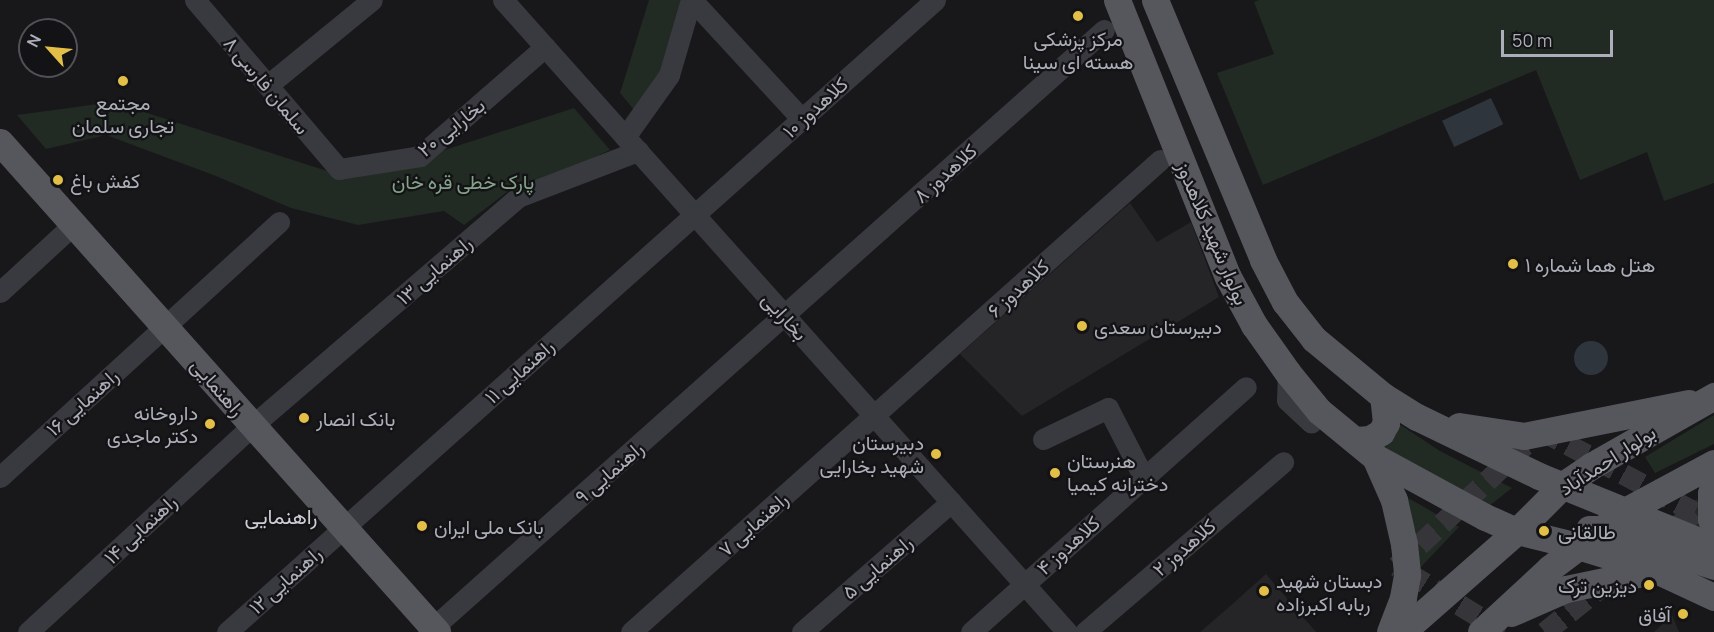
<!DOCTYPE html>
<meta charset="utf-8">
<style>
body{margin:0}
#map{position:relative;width:1714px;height:632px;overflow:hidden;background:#18181a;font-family:Manrope,Vazirmatn,sans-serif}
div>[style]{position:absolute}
.built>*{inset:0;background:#252427}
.green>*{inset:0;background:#222a24}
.water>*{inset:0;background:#2f353d;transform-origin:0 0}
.round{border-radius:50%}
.minor-tunnel>*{height:21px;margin-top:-10.5px;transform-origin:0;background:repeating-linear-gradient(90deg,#36363a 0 21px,transparent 0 31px)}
.minor>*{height:21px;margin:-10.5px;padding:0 10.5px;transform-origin:10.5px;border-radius:10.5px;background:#393a3f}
.major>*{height:27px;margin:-13.5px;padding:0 13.5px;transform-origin:13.5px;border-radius:13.5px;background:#56575d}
.dots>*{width:16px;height:16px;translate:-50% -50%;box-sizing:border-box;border:3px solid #131315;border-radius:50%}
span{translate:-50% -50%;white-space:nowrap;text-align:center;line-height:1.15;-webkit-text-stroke:4.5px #131315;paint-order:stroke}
.poi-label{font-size:20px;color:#acaeb9}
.left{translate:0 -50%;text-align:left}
.right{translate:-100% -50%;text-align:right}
.street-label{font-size:20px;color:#acaeb9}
.park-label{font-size:20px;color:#84a289}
.neighbourhood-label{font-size:21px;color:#ccced5}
.north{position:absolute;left:18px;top:18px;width:60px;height:60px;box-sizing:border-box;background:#131315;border:2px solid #505157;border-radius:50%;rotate:297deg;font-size:16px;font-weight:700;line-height:24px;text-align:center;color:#acaeb9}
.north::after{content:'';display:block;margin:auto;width:21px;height:27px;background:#e3bf47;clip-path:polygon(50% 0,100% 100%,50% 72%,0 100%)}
.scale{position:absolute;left:1501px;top:30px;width:112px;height:27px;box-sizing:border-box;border:3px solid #acaeb9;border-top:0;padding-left:8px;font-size:18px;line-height:21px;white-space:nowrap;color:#acaeb9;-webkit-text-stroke:4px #131315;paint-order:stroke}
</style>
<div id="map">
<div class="built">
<div style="clip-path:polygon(1130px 203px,1157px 242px,1191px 222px,1219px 297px,1022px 416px,960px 354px)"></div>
<div style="clip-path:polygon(1266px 574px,1316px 632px,1200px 632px,1228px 608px)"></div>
<div style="clip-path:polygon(1672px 615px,1679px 632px,1654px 632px)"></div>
</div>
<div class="green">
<div style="clip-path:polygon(649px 0,684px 0,665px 64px,635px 111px,620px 93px)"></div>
<div style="clip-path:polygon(1259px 0,1714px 0,1714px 183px,1664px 201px,1647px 152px,1580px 180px,1536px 70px,1263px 185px,1217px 73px,1274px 54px,1254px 2px)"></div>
<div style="clip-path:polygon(113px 102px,327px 171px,365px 176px,574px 108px,610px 150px,558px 174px,511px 189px,464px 225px,444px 211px,358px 225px,291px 208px,216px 176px,106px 135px,46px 149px,17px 115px)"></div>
<div style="clip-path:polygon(1714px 415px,1714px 444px,1655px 473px,1645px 457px)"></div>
<div style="clip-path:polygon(1393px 420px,1440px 451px,1512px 488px,1489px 506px,1383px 449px,1391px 442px,1395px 430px)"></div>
<div style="clip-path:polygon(1403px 495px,1459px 527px,1418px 570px,1416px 532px)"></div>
<div style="clip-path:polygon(1697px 499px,1703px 530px,1672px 516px)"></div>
</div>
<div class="water">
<div style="left:1491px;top:98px;width:29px;height:54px;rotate:65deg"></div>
<div class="round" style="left:1574px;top:341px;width:34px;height:34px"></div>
</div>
<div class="minor-tunnel">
<div style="left:1504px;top:632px;width:126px;rotate:-148.3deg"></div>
<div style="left:1397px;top:566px;width:198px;rotate:-43.4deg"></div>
<div style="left:1541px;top:430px;width:174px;rotate:28deg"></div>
<div style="left:1695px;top:512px;width:42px;rotate:141.8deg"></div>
<div style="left:1545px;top:632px;width:80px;rotate:-38.9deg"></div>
</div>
<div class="minor">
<div style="left:195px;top:0;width:222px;rotate:49.6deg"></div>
<div style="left:339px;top:169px;width:82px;rotate:-9.1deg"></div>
<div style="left:420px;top:156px;width:166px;rotate:-41.1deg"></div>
<div style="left:503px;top:0;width:847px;rotate:48.25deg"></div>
<div style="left:692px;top:0;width:162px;rotate:47.3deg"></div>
<div style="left:268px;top:85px;width:134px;rotate:-39.3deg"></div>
<div style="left:625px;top:137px;width:76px;rotate:-54.6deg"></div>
<div style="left:669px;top:75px;width:78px;rotate:-73.7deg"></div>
<div style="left:0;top:292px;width:100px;rotate:-42.6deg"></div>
<div style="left:1288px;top:373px;width:27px;rotate:92deg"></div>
<div style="left:1287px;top:400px;width:33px;rotate:43deg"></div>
<div style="left:1311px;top:422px;width:14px;rotate:-54deg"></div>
<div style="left:1043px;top:439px;width:72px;rotate:-25.5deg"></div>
<div style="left:1108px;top:408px;width:79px;rotate:62.8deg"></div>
<div style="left:0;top:477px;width:378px;rotate:-42.4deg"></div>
<div style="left:28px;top:632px;width:304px;rotate:-42.6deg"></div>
<div style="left:252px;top:426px;width:351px;rotate:-40.7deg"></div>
<div style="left:518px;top:197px;width:129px;rotate:-21deg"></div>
<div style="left:227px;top:632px;width:949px;rotate:-41.75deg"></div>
<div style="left:428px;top:632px;width:905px;rotate:-41.69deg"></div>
<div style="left:631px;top:632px;width:709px;rotate:-41.74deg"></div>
<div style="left:802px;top:632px;width:198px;rotate:-41.1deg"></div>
<div style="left:971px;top:632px;width:368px;rotate:-41.7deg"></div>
<div style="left:1085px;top:632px;width:261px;rotate:-40.6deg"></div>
</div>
<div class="major">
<div style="left:1117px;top:0;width:298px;rotate:68.2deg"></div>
<div style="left:1228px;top:277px;width:55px;rotate:61.6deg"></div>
<div style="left:1254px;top:325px;width:59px;rotate:54.7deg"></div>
<div style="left:1288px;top:373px;width:49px;rotate:50.8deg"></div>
<div style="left:1319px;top:411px;width:72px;rotate:39.4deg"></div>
<div style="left:1375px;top:457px;width:125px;rotate:28.6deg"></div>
<div style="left:1485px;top:517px;width:35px;rotate:24deg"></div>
<div style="left:1517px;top:531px;width:63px;rotate:13.8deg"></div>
<div style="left:1578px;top:546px;width:82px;rotate:17.1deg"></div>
<div style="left:1656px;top:570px;width:64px;rotate:25deg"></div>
<div style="left:1155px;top:0;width:282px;rotate:67.4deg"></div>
<div style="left:1263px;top:260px;width:47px;rotate:62.4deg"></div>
<div style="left:1285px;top:302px;width:47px;rotate:51.9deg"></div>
<div style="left:1314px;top:339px;width:89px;rotate:39.6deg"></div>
<div style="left:1383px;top:396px;width:40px;rotate:32deg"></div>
<div style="left:1417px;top:417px;width:136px;rotate:25.8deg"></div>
<div style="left:1539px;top:476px;width:189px;rotate:22.1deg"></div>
<div style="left:0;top:142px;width:657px;rotate:48.27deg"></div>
<div style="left:1459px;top:426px;width:66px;rotate:8.7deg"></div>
<div style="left:1524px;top:436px;width:168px;rotate:-11.3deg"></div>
<div style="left:1356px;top:440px;width:14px;rotate:-4deg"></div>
<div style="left:1370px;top:439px;width:13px;rotate:-32deg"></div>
<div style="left:1381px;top:432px;width:10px;rotate:-61deg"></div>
<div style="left:1386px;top:423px;width:27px;rotate:-96deg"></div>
<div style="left:1375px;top:457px;width:47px;rotate:66.2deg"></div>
<div style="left:1394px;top:500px;width:45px;rotate:77.2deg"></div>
<div style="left:1404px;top:544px;width:31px;rotate:84deg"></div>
<div style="left:1407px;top:575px;width:23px;rotate:100deg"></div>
<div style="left:1403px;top:598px;width:36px;rotate:111deg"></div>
<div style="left:1714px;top:484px;width:9px;rotate:108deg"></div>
<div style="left:1711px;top:493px;width:26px;rotate:90deg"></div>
<div style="left:1711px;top:519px;width:8px;rotate:67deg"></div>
<div style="left:1589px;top:529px;width:13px"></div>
<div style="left:1602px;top:529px;width:118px;rotate:18.3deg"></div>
<div style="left:1511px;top:613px;width:60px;rotate:-23.6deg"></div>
<div style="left:1566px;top:589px;width:88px;rotate:-11.8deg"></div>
<div style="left:1402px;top:632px;width:153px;rotate:-41.3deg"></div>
<div style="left:1517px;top:531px;width:65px;rotate:-45deg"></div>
<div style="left:1563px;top:485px;width:34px;rotate:-34deg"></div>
<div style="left:1591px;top:466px;width:142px;rotate:-29.6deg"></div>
<div style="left:1481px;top:632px;width:94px;rotate:-42.8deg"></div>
<div style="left:1550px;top:568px;width:96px;rotate:-37deg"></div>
<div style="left:1627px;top:510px;width:99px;rotate:-28.4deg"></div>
</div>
<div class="dots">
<div style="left:1078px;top:16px;background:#e3bf47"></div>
<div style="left:123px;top:81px;background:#e3bf47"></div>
<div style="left:58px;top:180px;background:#e3bf47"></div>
<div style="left:1513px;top:264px;background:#e3bf47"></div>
<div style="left:1082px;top:326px;background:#e3bf47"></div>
<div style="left:304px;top:418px;background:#e3bf47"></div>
<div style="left:210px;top:424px;background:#e3bf47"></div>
<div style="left:936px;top:454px;background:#e3bf47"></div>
<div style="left:1055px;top:473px;background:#e3bf47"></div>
<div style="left:422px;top:526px;background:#e3bf47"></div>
<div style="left:1544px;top:531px;background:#e3bf47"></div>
<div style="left:1649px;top:585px;background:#e3bf47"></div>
<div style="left:1264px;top:591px;background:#e3bf47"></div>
<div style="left:1683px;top:614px;background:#e3bf47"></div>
</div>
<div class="poi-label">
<span style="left:1078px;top:50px">مرکز پزشکی<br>هسته ای سینا</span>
<span style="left:123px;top:114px">مجتمع<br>تجاری سلمان</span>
<span class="left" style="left:70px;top:180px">کفش باغ</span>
<span class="left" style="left:1525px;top:264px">هتل هما شماره ۱</span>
<span class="left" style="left:1094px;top:326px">دبیرستان سعدی</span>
<span class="right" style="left:198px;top:424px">داروخانه<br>دکتر ماجدی</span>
<span class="left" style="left:316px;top:418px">بانک انصار</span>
<span class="right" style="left:924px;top:454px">دبیرستان<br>شهید بخارایی</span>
<span class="left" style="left:1067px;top:472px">هنرستان<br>دخترانه کیمیا</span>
<span class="left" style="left:434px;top:526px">بانک ملی ایران</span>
<span class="left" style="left:1558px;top:531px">طالقانی</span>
<span class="left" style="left:1276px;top:592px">دبستان شهید<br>ربابه اکبرزاده</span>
<span class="right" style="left:1637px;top:585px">دیزین ترک</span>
<span class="right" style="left:1671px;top:614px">آفاق</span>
</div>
<div class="street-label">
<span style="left:267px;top:85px;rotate:50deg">سلمان فارسی ۸</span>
<span style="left:815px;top:107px;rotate:-42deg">کلاهدوز ۱۰</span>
<span style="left:451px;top:127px;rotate:-39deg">بخارایی ۲۰</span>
<span style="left:945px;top:173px;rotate:-42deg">کلاهدوز ۸</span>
<span style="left:1213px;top:233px;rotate:67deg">بولوار شهید کلاهدوز</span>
<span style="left:434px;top:270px;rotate:-41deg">راهنمایی ۱۳</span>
<span style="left:1018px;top:288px;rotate:-42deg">کلاهدوز ۶</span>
<span style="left:785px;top:316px;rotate:48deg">بخارایی</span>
<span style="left:519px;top:371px;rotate:-42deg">راهنمایی ۱۱</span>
<span style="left:218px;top:387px;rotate:49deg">راهنمایی</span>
<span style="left:82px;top:402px;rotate:-42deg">راهنمایی ۱۶</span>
<span style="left:1607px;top:460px;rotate:-33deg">بولوار احمدآباد</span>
<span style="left:609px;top:472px;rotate:-41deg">راهنمایی ۹</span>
<span style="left:753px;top:524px;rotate:-42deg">راهنمایی ۷</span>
<span style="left:140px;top:529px;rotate:-43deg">راهنمایی ۱۴</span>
<span style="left:1068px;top:545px;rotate:-42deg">کلاهدوز ۴</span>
<span style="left:1184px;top:547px;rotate:-41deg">کلاهدوز ۲</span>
<span style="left:877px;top:567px;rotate:-41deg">راهنمایی ۵</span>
<span style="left:285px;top:580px;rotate:-42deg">راهنمایی ۱۲</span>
</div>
<div class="park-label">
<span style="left:463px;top:181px">پارک خطی قره خان</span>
</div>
<div class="neighbourhood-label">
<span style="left:281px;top:516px">راهنمایی</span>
</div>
<div class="north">N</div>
<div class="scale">50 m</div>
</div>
